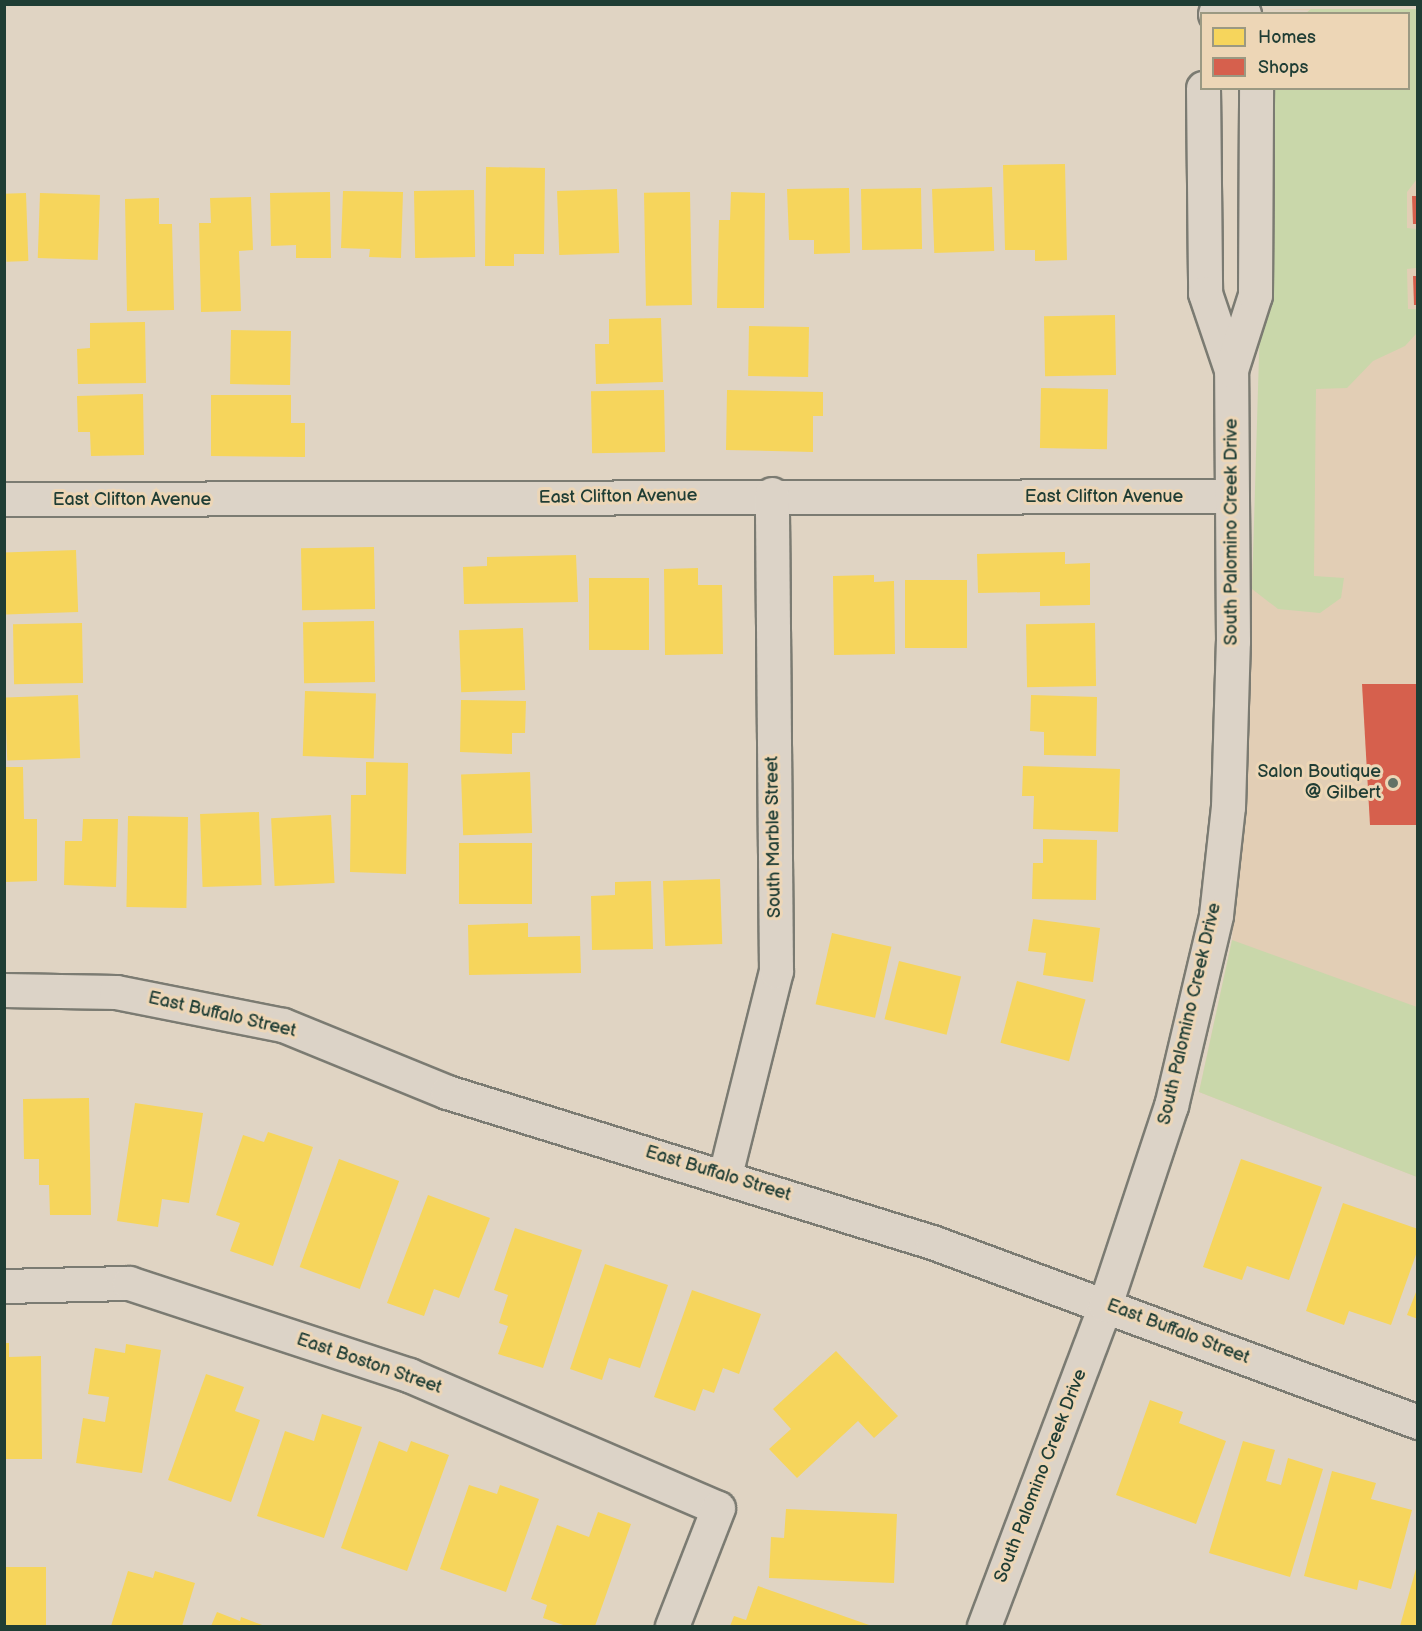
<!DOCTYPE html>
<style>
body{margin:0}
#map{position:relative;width:1422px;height:1631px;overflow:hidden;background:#e0d4c3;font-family:"Balsamiq Sans",sans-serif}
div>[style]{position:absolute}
.built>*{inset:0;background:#e2ceb5}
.green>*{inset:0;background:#c9d7aa}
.homes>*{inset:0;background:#f6d55c;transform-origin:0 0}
.shops>*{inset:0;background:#d6604d}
.roads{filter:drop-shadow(2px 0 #7b7b72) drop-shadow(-2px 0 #7b7b72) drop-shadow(0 2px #7b7b72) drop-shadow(0 -2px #7b7b72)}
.minor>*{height:33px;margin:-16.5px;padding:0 16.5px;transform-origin:16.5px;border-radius:16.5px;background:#dcd3c7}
.dots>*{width:16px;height:16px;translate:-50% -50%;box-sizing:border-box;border:3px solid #edd6b6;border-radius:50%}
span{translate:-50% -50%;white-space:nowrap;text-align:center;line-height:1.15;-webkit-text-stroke:6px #edd6b6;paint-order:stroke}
.street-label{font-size:18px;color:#1f3d34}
.poi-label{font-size:18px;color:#1f3d34}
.right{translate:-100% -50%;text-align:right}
.frame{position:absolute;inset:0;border:6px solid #1f3d34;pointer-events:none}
.legend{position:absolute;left:1200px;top:12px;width:210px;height:78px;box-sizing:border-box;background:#edd6b6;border:2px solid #9b9982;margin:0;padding:8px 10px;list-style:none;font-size:18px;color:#1f3d34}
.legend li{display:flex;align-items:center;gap:12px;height:30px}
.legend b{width:30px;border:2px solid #9b9982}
</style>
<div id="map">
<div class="built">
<div style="clip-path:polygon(1269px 9px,1417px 9px,1417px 1177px,1199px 1092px,1232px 940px,1262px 393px,1408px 88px,1408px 14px)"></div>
</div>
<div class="green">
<div style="clip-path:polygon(1311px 9px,1417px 9px,1417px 179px,1407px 192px,1407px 228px,1417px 229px,1416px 268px,1407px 269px,1408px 309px,1416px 309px,1416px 334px,1405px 346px,1373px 361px,1347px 388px,1316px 389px,1314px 576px,1344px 578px,1341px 598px,1320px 613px,1278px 609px,1252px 589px,1267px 89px,1408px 88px,1408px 14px,1306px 13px)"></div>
<div style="clip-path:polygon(1232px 940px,1417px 1007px,1417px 1177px,1199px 1092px)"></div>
</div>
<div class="homes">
<div style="clip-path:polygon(1065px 164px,1067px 260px,1035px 261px,1035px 250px,1005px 250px,1003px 165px)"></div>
<div style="clip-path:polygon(486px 167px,545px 168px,544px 254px,514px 254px,514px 266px,485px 266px)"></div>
<div style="left:992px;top:187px;width:64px;height:60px;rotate:88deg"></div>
<div style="clip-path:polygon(849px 188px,850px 253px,814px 254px,814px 240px,789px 240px,787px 189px)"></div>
<div style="left:921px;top:188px;width:61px;height:60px;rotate:89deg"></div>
<div style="left:617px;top:189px;width:64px;height:60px;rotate:88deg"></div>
<div style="left:474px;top:190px;width:67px;height:60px;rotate:89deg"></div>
<div style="clip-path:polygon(343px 191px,403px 192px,401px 258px,369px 257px,370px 249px,341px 248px)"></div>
<div style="clip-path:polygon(330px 192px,331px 258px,296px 258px,296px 245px,271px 246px,270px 193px)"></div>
<div style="left:690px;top:192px;width:113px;height:46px;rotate:89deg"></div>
<div style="clip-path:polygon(731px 192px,765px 193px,764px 308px,717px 308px,719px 220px,730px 220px)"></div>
<div style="left:26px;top:193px;width:68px;height:22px;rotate:88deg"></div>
<div style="left:40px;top:193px;width:60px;height:65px;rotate:2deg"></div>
<div style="clip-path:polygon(251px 197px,253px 250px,239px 251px,241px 311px,201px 312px,199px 223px,211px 223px,210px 198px)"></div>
<div style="clip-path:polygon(159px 198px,159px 224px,172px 224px,174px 310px,127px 311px,125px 199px)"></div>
<div style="left:1115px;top:315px;width:60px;height:71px;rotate:89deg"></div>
<div style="clip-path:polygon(661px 318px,663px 382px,596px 384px,595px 344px,609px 344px,609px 319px)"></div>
<div style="clip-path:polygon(145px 322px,146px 383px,78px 384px,77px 349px,90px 348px,90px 323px)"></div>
<div style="left:749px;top:326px;width:60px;height:50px;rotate:1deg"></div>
<div style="left:231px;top:330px;width:60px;height:54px;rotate:1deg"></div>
<div style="left:1041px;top:388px;width:67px;height:60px;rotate:1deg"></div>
<div style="left:664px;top:390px;width:62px;height:73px;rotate:89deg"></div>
<div style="clip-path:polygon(727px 390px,823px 392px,823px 416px,813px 416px,813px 452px,726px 450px)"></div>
<div style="clip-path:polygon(143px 394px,144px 455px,91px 456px,90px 432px,78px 432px,77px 396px)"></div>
<div style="clip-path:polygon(211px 395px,291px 395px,291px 423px,305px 423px,305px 457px,211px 456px)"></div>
<div style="left:374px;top:547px;width:62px;height:73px;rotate:89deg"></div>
<div style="left:76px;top:550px;width:62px;height:72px;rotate:88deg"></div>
<div style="clip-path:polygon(1065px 552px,1065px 564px,1090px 563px,1090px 605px,1040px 606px,1040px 592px,978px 593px,977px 554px)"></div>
<div style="clip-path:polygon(576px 555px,578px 602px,464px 604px,463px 567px,487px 566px,487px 557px)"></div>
<div style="clip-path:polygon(698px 568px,698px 585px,722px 585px,723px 654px,665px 655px,664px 569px)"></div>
<div style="clip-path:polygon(874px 575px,874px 582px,894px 581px,895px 654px,834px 655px,833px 576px)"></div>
<div style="left:589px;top:578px;width:60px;height:72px"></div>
<div style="left:967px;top:580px;width:68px;height:62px;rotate:90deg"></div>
<div style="left:374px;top:621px;width:61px;height:71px;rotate:89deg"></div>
<div style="left:82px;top:623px;width:60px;height:69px;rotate:89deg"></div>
<div style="left:1095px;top:623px;width:63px;height:69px;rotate:89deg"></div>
<div style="left:523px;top:628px;width:62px;height:64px;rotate:88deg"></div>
<div style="left:305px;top:691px;width:71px;height:65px;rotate:2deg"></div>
<div style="left:78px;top:695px;width:63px;height:73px;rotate:88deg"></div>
<div style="clip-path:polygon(1031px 695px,1097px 697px,1096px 756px,1044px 755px,1044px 732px,1030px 731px)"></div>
<div style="clip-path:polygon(461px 700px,526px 701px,525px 733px,512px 733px,512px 754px,460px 752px)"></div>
<div style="clip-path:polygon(366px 762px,408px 763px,406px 874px,350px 872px,351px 795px,366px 795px)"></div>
<div style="clip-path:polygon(1023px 766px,1120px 769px,1118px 832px,1033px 829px,1034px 796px,1022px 796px)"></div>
<div style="clip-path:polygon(4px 767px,23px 767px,24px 819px,37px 819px,37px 881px,4px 882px)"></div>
<div style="left:530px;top:772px;width:61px;height:69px;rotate:88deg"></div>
<div style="left:259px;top:812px;width:73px;height:59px;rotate:88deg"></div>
<div style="left:331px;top:815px;width:68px;height:60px;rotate:87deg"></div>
<div style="left:128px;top:816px;width:60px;height:91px;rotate:1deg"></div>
<div style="clip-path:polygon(83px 819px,118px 819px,116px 887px,64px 885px,65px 841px,82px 841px)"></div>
<div style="clip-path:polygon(1043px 839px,1097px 840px,1096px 900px,1032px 899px,1033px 863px,1043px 863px)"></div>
<div style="left:532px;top:843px;width:61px;height:73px;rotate:90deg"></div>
<div style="left:720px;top:879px;width:65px;height:57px;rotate:88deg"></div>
<div style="clip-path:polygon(651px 881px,653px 949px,592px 950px,591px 896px,615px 895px,615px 882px)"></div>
<div style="clip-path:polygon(1033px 919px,1100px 928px,1093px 982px,1043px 975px,1046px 953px,1028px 951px)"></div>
<div style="clip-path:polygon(528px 923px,528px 937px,580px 936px,581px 973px,469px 975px,468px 925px)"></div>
<div style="left:832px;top:933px;width:61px;height:73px;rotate:13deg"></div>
<div style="left:899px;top:961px;width:64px;height:60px;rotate:14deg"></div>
<div style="left:1017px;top:981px;width:71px;height:64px;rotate:15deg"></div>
<div style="clip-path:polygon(89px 1098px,91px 1215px,50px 1215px,49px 1185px,39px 1185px,39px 1159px,24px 1159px,23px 1099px)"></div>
<div style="clip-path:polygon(135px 1103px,203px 1113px,189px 1203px,162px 1199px,158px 1227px,117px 1221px)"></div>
<div style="clip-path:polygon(268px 1132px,313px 1147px,273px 1266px,230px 1251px,240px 1223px,216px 1215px,243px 1135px,264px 1142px)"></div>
<div style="left:339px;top:1159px;width:64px;height:115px;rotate:20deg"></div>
<div style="clip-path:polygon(1241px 1159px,1322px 1187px,1289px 1280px,1247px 1266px,1242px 1280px,1203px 1267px)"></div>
<div style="clip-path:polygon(428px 1195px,490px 1218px,459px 1298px,434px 1289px,424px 1316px,387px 1303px)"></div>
<div style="clip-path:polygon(1343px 1203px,1418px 1229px,1418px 1249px,1391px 1325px,1349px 1311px,1344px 1325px,1306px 1311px)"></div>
<div style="clip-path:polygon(515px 1228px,582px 1250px,543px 1368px,498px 1354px,508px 1326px,499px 1323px,508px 1295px,494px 1290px)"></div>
<div style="clip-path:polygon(605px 1264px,668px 1285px,640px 1368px,609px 1358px,602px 1380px,570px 1369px)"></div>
<div style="clip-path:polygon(1418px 1287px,1418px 1319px,1407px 1315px)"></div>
<div style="clip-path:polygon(692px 1290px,761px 1314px,739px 1374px,723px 1368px,714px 1393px,703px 1389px,695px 1411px,654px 1397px)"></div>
<div style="clip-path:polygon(4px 1343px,9px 1343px,9px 1357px,41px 1356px,42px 1459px,4px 1459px)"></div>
<div style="clip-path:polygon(126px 1344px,161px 1350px,142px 1473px,76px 1463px,83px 1418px,105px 1422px,109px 1397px,88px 1394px,95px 1348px,125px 1353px)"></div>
<div style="clip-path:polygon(836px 1351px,898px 1416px,874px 1438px,858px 1421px,797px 1478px,769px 1449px,791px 1429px,773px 1409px)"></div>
<div style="clip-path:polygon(206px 1374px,244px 1387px,235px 1411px,260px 1420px,231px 1502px,168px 1480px)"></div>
<div style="clip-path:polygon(1150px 1400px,1183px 1412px,1179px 1423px,1226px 1441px,1196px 1524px,1116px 1495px)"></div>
<div style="clip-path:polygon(322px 1414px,362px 1427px,324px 1538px,257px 1516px,285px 1431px,314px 1441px)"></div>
<div style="clip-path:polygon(379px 1441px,407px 1452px,411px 1441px,449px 1455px,407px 1571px,341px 1548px)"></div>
<div style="clip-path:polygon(1243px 1441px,1275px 1450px,1266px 1481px,1281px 1485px,1288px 1458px,1323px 1469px,1290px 1577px,1209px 1553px)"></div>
<div style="clip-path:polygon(1332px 1471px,1376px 1483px,1371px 1499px,1412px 1510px,1391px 1589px,1359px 1580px,1357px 1590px,1304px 1576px)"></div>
<div style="clip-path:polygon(469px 1485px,497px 1494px,500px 1485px,539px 1499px,506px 1592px,440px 1569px)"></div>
<div style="clip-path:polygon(786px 1509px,897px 1514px,894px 1583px,769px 1578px,771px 1537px,784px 1538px)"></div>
<div style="clip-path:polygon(598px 1512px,631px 1524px,595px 1626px,566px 1626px,543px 1618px,547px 1605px,531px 1599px,557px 1525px,589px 1537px)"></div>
<div style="clip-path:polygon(1417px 1565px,1418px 1626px,1400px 1626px)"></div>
<div style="left:46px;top:1567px;width:59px;height:42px;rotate:90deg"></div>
<div style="clip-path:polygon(128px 1571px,153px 1578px,155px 1571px,195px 1583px,182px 1626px,111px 1626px)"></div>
<div style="clip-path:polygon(758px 1586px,872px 1626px,730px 1626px,734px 1616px,746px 1620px)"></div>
<div style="clip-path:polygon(217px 1612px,240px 1621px,241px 1617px,265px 1626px,211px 1626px)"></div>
</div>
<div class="shops">
<div style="clip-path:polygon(1412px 196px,1418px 196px,1418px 224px,1413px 224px)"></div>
<div style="clip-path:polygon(1413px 276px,1418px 276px,1418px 305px,1414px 305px)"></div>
<div style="clip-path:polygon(1362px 684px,1418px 684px,1418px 825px,1370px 825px)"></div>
</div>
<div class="roads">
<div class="minor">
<div style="left:1240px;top:4px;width:11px;rotate:68deg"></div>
<div style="left:1215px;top:14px;width:10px;rotate:-73deg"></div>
<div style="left:1203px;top:88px;width:205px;rotate:89.4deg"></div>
<div style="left:1205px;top:293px;width:81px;rotate:71.3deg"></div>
<div style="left:4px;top:499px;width:1228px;rotate:-0.14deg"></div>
<div style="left:4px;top:990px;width:112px;rotate:1deg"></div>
<div style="left:116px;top:992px;width:170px;rotate:11.2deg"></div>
<div style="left:283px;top:1025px;width:177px;rotate:22.2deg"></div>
<div style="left:447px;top:1092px;width:508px;rotate:17.19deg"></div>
<div style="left:932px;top:1242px;width:518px;rotate:20.32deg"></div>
<div style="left:725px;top:1175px;width:210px;rotate:-76deg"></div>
<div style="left:776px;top:971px;width:477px;rotate:-90.5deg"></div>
<div style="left:4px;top:1286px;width:125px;rotate:-1.4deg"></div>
<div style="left:129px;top:1283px;width:295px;rotate:18.2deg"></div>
<div style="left:409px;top:1375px;width:336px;rotate:23.3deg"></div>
<div style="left:718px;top:1508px;width:127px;rotate:111.3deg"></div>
<div style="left:984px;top:1626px;width:343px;rotate:-69.3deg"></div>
<div style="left:1105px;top:1305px;width:210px;rotate:-71.7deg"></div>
<div style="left:1171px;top:1106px;width:196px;rotate:-76.7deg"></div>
<div style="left:1216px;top:915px;width:109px;rotate:-83.7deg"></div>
<div style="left:1228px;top:807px;width:166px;rotate:-88.3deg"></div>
<div style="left:1233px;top:641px;width:271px;rotate:-90.4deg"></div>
<div style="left:1231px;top:370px;width:79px;rotate:-72.3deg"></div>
<div style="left:1255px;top:295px;width:207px;rotate:-89.7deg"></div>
</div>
</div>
<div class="dots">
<div style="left:1393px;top:783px;background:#637266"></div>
</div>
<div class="street-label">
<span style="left:618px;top:497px;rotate:-1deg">East Clifton Avenue</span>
<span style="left:1104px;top:497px">East Clifton Avenue</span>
<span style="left:132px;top:500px">East Clifton Avenue</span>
<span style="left:1232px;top:532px;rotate:-90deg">South Palomino Creek Drive</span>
<span style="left:774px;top:837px;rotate:-91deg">South Marble Street</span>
<span style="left:1190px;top:1014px;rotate:-77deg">South Palomino Creek Drive</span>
<span style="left:222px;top:1015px;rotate:13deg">East Buffalo Street</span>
<span style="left:718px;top:1174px;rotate:17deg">East Buffalo Street</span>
<span style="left:1178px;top:1332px;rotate:21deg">East Buffalo Street</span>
<span style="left:369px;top:1364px;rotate:19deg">East Boston Street</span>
<span style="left:1041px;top:1476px;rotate:-69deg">South Palomino Creek Drive</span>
</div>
<div class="poi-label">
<span class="right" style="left:1381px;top:783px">Salon Boutique<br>@ Gilbert</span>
</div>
<div class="frame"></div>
<ul class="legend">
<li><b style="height:16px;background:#f6d55c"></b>Homes</li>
<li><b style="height:16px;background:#d6604d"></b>Shops</li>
</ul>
</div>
